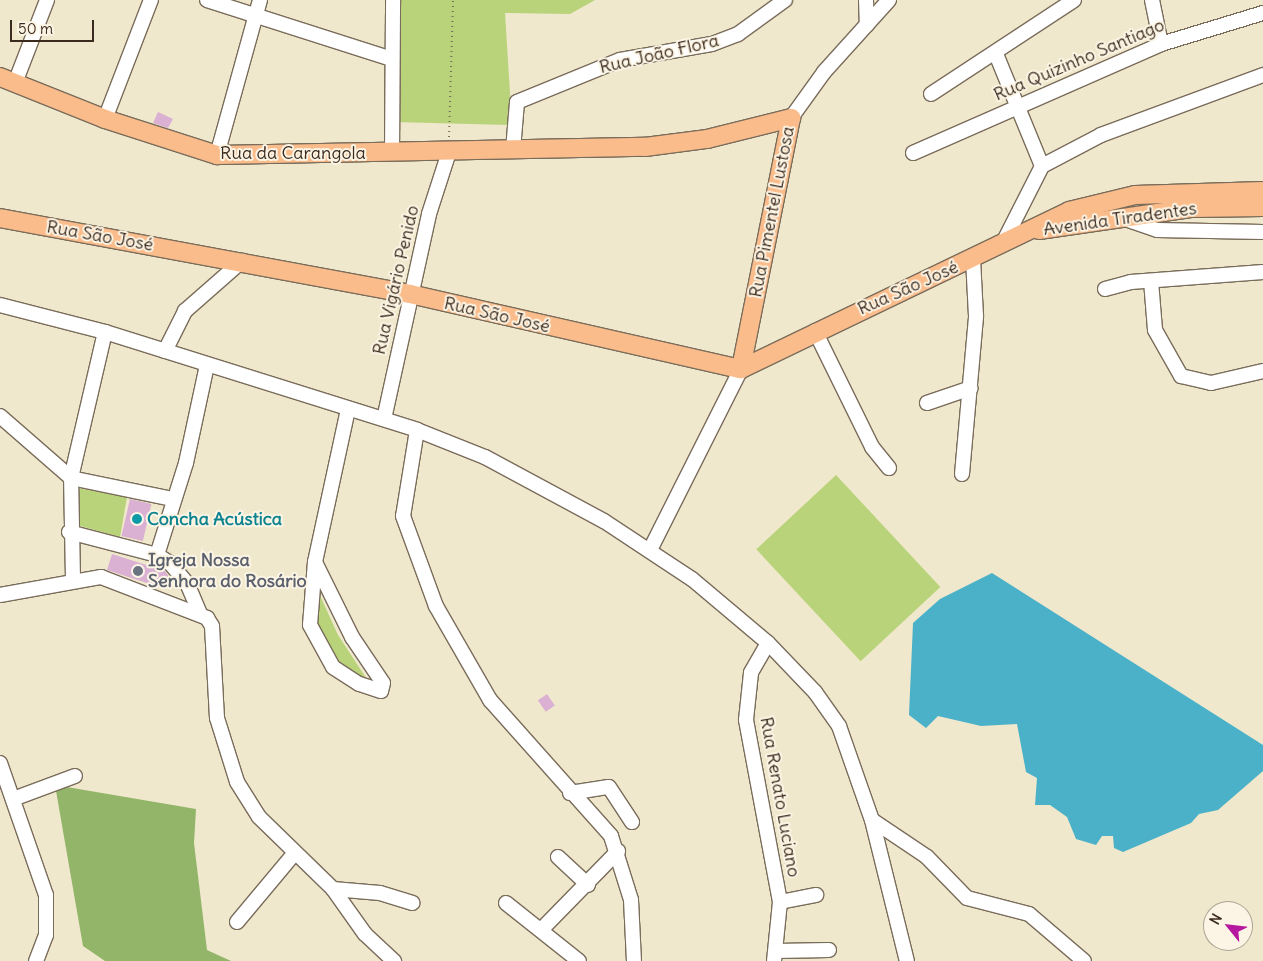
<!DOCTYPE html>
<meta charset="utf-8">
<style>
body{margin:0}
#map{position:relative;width:1263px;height:961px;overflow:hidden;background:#f0e8cc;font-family:Delius,sans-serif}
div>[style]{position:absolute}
.green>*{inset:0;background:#b8d379;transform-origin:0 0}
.forest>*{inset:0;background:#92b569}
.water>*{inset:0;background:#4ab1c9}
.building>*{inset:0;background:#dab0d3;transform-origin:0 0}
.path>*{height:2px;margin-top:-1px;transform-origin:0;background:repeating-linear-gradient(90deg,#7a6c5b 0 1px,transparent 0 5px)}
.roads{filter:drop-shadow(1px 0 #7a6c5b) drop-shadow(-1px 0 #7a6c5b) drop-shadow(0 1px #7a6c5b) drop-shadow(0 -1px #7a6c5b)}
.minor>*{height:14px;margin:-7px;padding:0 7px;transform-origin:7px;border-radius:7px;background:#fff}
.major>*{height:18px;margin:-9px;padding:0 9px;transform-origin:9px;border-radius:9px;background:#fabc8b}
.dots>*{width:14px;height:14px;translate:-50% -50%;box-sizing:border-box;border:2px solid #fcf5e5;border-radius:50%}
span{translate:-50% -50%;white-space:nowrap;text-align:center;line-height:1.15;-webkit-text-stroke:4px #fcf5e5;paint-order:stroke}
.street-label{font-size:18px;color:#3b2a1e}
.culture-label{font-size:18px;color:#0d838f;font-weight:700}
.left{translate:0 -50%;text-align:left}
.worship-label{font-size:18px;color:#5b616d;font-weight:700}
.north{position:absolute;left:1203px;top:901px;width:50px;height:50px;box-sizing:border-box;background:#fcf5e5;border:1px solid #afa495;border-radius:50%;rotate:299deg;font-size:14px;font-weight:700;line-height:20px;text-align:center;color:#3b2a1e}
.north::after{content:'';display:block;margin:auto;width:18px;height:22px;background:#b5179e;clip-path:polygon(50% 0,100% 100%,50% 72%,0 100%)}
.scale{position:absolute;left:10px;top:20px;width:84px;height:22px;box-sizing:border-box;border:2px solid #3b2a1e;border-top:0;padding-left:6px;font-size:15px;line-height:18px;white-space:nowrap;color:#3b2a1e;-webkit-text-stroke:4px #fcf5e5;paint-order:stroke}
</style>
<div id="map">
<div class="green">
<div style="clip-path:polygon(395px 0,595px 0,570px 14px,505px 13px,512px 125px,393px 122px)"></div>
<div style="left:836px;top:475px;width:153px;height:109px;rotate:47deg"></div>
<div style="clip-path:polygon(78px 488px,127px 497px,120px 537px,77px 525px)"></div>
<div style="clip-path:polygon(317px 589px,338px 635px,372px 687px,337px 666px,310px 620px)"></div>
</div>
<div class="forest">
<div style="clip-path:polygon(55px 785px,196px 809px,194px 843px,207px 950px,231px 961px,105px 961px,83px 946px)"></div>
</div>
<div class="water">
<div style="clip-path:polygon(992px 573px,1263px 745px,1263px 771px,1218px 810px,1199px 814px,1191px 823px,1123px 852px,1114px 848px,1113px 836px,1102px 836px,1096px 845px,1076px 839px,1067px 817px,1050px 805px,1035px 805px,1037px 778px,1026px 772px,1017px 724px,981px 726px,938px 716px,926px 728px,909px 715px,913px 623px,940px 599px)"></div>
</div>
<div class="building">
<div style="clip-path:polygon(158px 112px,173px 119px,168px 128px,153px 123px)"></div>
<div style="left:130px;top:499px;width:22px;height:38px;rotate:13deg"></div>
<div style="clip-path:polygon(112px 554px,165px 571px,173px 582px,165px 589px,107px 570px)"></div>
<div style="left:547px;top:694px;width:14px;height:11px;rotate:56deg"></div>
</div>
<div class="path">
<div style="left:449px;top:137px;width:137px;rotate:-88.3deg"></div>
</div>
<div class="roads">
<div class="minor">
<div style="left:207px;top:0;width:194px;rotate:17.7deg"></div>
<div style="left:866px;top:0;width:25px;rotate:88deg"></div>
<div style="left:1152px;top:0;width:45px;rotate:78.4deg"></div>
<div style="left:996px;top:54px;width:121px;rotate:67.7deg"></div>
<div style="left:15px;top:83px;width:89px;rotate:-68.9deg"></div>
<div style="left:931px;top:94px;width:171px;rotate:-33.3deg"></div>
<div style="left:791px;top:118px;width:57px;rotate:-54.3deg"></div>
<div style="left:824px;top:72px;width:97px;rotate:-47.9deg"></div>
<div style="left:105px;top:119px;width:128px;rotate:-68.9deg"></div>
<div style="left:513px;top:150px;width:48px;rotate:-85.2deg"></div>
<div style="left:517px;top:102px;width:111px;rotate:-22.2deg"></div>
<div style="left:620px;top:60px;width:93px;rotate:-9.9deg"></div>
<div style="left:712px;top:44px;width:28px;rotate:-21deg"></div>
<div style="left:738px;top:34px;width:58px;rotate:-35.9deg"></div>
<div style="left:392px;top:153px;width:153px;rotate:-89.6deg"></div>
<div style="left:913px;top:153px;width:271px;rotate:-23.7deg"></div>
<div style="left:1161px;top:44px;width:107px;rotate:-16.9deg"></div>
<div style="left:217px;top:155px;width:161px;rotate:-74.5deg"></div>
<div style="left:1119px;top:217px;width:40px;rotate:18.9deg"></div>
<div style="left:1157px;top:230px;width:106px;rotate:1.1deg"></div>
<div style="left:1002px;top:245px;width:89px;rotate:-63.1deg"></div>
<div style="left:1042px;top:166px;width:67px;rotate:-27.7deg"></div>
<div style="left:1101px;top:135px;width:173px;rotate:-20.3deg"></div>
<div style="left:1151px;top:281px;width:49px;rotate:85.3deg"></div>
<div style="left:1155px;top:330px;width:53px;rotate:60.5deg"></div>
<div style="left:1181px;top:376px;width:31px;rotate:13deg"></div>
<div style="left:1211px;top:383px;width:53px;rotate:-13deg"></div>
<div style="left:1105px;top:289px;width:27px;rotate:-15deg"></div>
<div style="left:1131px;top:282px;width:132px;rotate:-4.3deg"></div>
<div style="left:0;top:305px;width:108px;rotate:14.4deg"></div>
<div style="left:105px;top:332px;width:327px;rotate:17.4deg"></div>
<div style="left:417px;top:430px;width:73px;rotate:21.7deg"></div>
<div style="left:485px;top:457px;width:135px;rotate:28.3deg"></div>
<div style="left:604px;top:521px;width:105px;rotate:33.4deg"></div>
<div style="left:692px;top:579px;width:99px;rotate:40.1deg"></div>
<div style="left:768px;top:643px;width:68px;rotate:46.2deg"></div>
<div style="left:815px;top:692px;width:42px;rotate:54.8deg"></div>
<div style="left:839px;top:726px;width:100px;rotate:70.7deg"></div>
<div style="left:872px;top:820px;width:145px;rotate:76.1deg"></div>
<div style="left:815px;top:331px;width:129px;rotate:63.8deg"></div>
<div style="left:872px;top:447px;width:27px;rotate:51deg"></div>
<div style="left:165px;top:351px;width:45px;rotate:-63.4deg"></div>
<div style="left:185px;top:311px;width:76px;rotate:-41.3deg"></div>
<div style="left:927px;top:403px;width:46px;rotate:-18.8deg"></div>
<div style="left:0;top:416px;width:94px;rotate:41.1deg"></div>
<div style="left:71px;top:478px;width:103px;rotate:11.7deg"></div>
<div style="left:384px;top:419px;width:210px;rotate:-77.6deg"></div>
<div style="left:429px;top:214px;width:65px;rotate:-72.1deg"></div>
<div style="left:417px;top:430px;width:87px;rotate:99.2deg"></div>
<div style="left:403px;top:516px;width:96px;rotate:69.9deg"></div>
<div style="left:436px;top:606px;width:108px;rotate:60.1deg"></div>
<div style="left:490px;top:700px;width:182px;rotate:48.3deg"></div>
<div style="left:611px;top:836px;width:67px;rotate:72.6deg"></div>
<div style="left:631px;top:900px;width:61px;rotate:87.2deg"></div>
<div style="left:962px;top:474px;width:159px;rotate:-84.9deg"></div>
<div style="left:976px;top:316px;width:58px;rotate:-93deg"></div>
<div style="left:69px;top:532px;width:91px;rotate:14.6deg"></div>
<div style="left:157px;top:555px;width:15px;rotate:32deg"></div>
<div style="left:170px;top:563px;width:26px;rotate:50deg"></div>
<div style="left:187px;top:583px;width:33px;rotate:67deg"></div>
<div style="left:650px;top:550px;width:203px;rotate:-63.3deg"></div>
<div style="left:157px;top:555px;width:96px;rotate:-72.5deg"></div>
<div style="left:186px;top:463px;width:100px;rotate:-77.9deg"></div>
<div style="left:315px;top:562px;width:84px;rotate:63.7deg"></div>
<div style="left:352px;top:637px;width:55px;rotate:56deg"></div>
<div style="left:383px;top:683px;width:8px;rotate:104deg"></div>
<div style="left:381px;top:691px;width:23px;rotate:-162deg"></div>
<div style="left:359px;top:684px;width:31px;rotate:-147deg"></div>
<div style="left:333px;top:667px;width:48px;rotate:-118.7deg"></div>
<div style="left:310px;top:625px;width:63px;rotate:-85.5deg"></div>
<div style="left:315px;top:562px;width:157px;rotate:-77.8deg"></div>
<div style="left:73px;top:579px;width:101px;rotate:-91.1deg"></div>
<div style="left:71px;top:478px;width:150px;rotate:-76.9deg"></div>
<div style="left:0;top:595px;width:103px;rotate:-10.1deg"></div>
<div style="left:101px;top:577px;width:114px;rotate:21.1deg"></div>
<div style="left:207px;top:618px;width:9px;rotate:58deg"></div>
<div style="left:212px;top:626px;width:92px;rotate:86.9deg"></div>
<div style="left:217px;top:718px;width:67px;rotate:72.6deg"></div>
<div style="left:237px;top:782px;width:41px;rotate:57.8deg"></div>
<div style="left:259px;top:817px;width:103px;rotate:44.2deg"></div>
<div style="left:333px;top:889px;width:55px;rotate:54.6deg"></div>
<div style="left:365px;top:934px;width:40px;rotate:43deg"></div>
<div style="left:768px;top:643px;width:34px;rotate:120deg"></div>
<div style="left:751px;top:673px;width:47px;rotate:96.1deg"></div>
<div style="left:746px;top:720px;width:185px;rotate:79.4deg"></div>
<div style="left:780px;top:902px;width:59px;rotate:95.8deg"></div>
<div style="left:0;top:763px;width:140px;rotate:70.8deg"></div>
<div style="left:46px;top:895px;width:40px;rotate:90deg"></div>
<div style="left:46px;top:935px;width:28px;rotate:111deg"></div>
<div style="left:570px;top:793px;width:39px;rotate:-9deg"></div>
<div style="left:609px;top:787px;width:42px;rotate:56.7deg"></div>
<div style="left:13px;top:799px;width:66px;rotate:-20.4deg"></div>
<div style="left:872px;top:820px;width:66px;rotate:33.9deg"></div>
<div style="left:927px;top:857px;width:57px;rotate:45.7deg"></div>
<div style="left:967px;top:898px;width:64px;rotate:14.5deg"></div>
<div style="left:1029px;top:914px;width:72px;rotate:40.5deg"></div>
<div style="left:558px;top:857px;width:41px;rotate:43deg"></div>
<div style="left:333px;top:889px;width:47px;rotate:4.9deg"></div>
<div style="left:380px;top:893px;width:34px;rotate:17deg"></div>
<div style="left:780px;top:902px;width:37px;rotate:-11deg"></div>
<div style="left:506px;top:903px;width:93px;rotate:38.5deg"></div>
<div style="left:237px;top:922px;width:87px;rotate:-50.1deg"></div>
<div style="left:542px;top:929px;width:109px;rotate:-45.7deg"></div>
<div style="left:776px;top:951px;width:53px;rotate:-1.1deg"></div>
</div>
<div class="major">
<div style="left:0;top:77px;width:113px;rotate:21.8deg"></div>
<div style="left:105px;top:119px;width:118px;rotate:17.8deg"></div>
<div style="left:217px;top:155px;width:428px;rotate:-1.1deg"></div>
<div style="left:645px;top:147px;width:63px;rotate:-7.4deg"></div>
<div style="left:707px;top:139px;width:87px;rotate:-14deg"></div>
<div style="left:791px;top:118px;width:256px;rotate:101.3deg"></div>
<div style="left:0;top:218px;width:417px;rotate:10.5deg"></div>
<div style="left:410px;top:294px;width:339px;rotate:12.8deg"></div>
<div style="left:741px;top:369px;width:364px;rotate:-25.7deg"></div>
<div style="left:1069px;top:211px;width:68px;rotate:-13.6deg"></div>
<div style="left:1135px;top:195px;width:128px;rotate:-1.8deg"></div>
<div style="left:1039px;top:230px;width:155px;rotate:-8.2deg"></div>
<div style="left:1192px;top:208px;width:71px;rotate:-0.8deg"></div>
</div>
</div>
<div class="dots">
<div style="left:137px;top:519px;background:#0f9aa8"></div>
<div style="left:138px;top:571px;background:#6b7280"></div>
</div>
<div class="street-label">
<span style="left:659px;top:54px;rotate:-13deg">Rua João Flora</span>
<span style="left:1079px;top:60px;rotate:-23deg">Rua Quizinho Santiago</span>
<span style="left:293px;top:153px">Rua da Carangola</span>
<span style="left:772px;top:212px;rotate:-79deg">Rua Pimentel Lustosa</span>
<span style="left:1120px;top:219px;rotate:-8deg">Avenida Tiradentes</span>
<span style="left:100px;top:236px;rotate:10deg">Rua São José</span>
<span style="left:396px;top:280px;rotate:-77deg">Rua Vigário Penido</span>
<span style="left:908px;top:288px;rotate:-24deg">Rua São José</span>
<span style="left:497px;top:315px;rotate:13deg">Rua São José</span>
<span style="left:780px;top:797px;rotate:80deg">Rua Renato Luciano</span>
</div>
<div class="culture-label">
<span class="left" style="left:147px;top:519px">Concha Acústica</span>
</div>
<div class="worship-label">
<span class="left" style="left:148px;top:571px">Igreja Nossa<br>Senhora do Rosário</span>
</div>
<div class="north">N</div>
<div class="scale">50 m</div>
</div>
